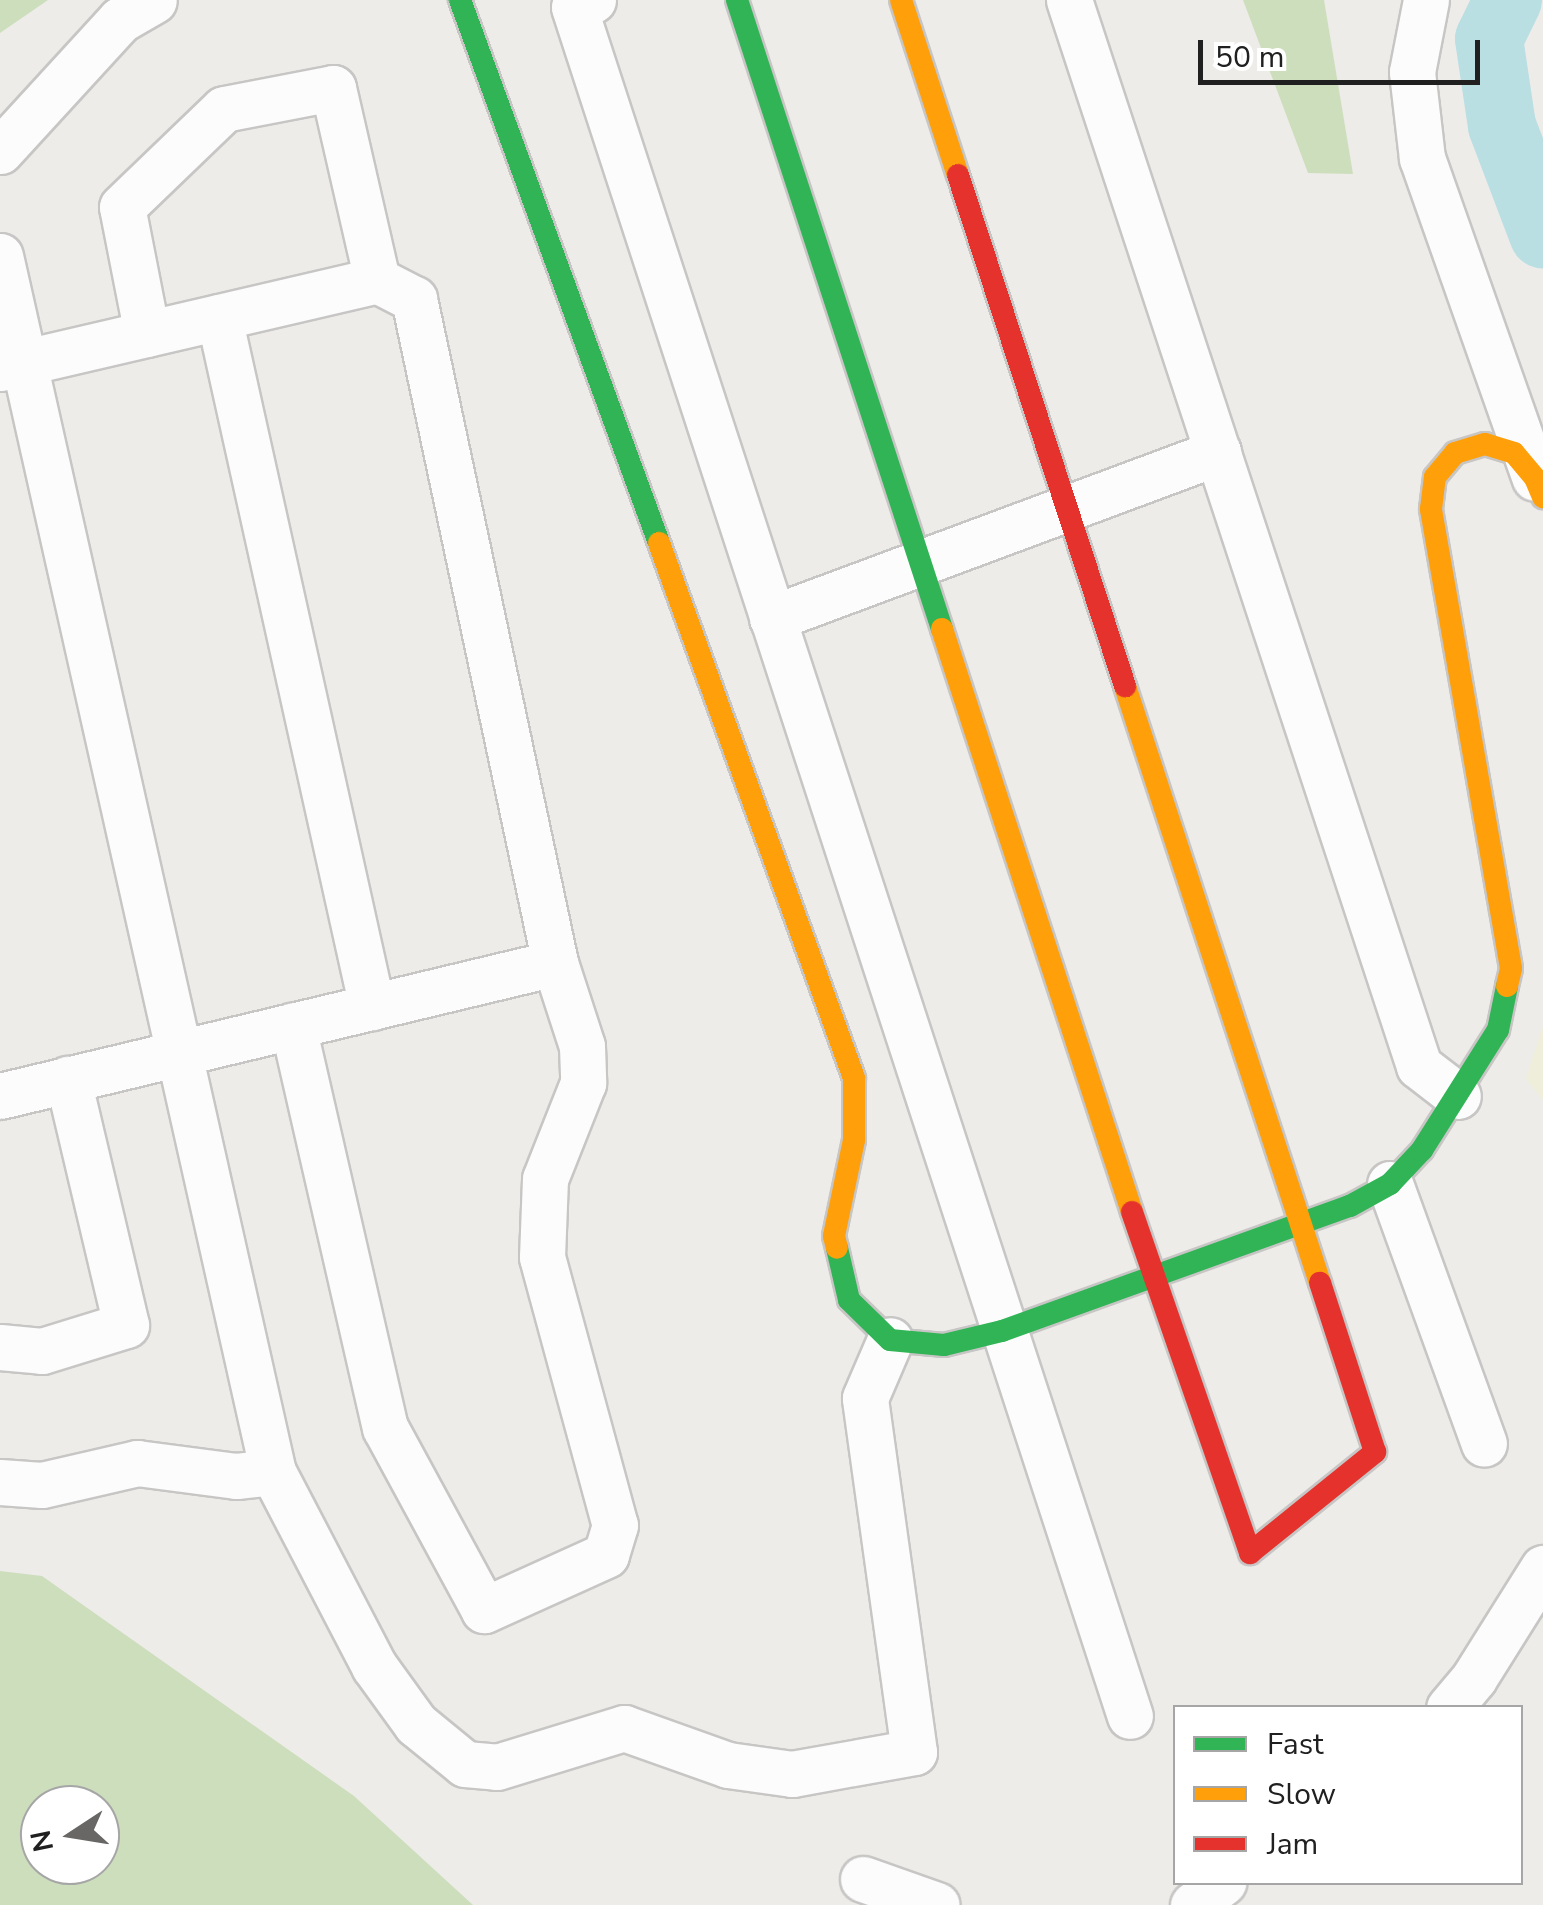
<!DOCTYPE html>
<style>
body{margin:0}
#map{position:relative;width:1543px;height:1905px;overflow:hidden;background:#eeece9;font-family:"Nunito Sans",sans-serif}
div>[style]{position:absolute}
.farmland>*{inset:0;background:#efeedb}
.forest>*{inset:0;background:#ccdebc}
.river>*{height:68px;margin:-34px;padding:0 34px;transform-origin:34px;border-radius:34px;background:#badfe3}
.roads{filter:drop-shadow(2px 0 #c7c6c5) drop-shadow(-2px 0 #c7c6c5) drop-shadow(0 2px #c7c6c5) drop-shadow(0 -2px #c7c6c5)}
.street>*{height:45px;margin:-22.5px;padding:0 22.5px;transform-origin:22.5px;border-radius:22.5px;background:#fcfcfc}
.fast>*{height:22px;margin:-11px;padding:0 11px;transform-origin:11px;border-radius:11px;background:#30b455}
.slow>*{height:22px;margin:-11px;padding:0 11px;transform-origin:11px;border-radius:11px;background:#ff9f0a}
.jam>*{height:22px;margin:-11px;padding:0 11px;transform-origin:11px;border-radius:11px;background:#e5322d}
span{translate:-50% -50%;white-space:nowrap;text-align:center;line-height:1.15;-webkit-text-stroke:10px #fff;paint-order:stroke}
.legend{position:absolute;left:1173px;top:1705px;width:350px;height:180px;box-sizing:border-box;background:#fff;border:2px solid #a6a6a6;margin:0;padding:12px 18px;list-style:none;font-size:30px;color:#202020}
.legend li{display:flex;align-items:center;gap:20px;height:50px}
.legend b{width:50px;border:2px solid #a6a6a6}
.north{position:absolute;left:20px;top:1785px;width:100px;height:100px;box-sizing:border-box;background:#fff;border:2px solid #a6a6a6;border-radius:50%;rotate:258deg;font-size:28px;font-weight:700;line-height:40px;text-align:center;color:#202020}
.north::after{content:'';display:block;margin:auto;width:35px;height:45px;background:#686766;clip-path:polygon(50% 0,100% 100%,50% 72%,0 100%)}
.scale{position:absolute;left:1198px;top:40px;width:282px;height:45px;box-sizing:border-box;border:5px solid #202020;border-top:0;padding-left:12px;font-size:30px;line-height:35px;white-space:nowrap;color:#202020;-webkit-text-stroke:8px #fff;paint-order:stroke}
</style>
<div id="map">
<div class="farmland">
<div style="clip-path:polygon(1542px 1028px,1543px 1029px,1543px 1100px,1526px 1079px)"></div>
</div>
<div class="forest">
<div style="clip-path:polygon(0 0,48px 0,0 33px)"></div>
<div style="clip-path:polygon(1243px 0,1324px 0,1353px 174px,1308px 173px)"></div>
<div style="clip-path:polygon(evenodd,0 1571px,42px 1576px,354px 1796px,473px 1905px,0 1905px,0 1571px,100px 1805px,100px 1865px,40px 1865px,40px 1805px,100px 1805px)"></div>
</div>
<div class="river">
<div style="left:1508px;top:0;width:43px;rotate:116deg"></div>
<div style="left:1489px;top:39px;width:88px;rotate:81.5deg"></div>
<div style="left:1502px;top:126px;width:116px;rotate:69.2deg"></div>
</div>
<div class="roads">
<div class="street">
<div style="left:593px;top:0;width:20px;rotate:160deg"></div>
<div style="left:574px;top:7px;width:1797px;rotate:71.98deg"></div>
<div style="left:1069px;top:0;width:1122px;rotate:71.82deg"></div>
<div style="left:1419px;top:1066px;width:49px;rotate:37.6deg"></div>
<div style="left:1426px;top:0;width:73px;rotate:101deg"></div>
<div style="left:1412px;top:72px;width:87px;rotate:83.4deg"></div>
<div style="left:1422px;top:158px;width:339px;rotate:70.6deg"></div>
<div style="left:0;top:151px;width:178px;rotate:-47.5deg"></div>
<div style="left:120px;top:20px;width:39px;rotate:-30deg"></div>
<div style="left:0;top:256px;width:1246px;rotate:77.35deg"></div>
<div style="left:273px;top:1472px;width:219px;rotate:62.5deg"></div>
<div style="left:374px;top:1666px;width:72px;rotate:54.1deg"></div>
<div style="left:416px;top:1724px;width:63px;rotate:39.2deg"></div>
<div style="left:465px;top:1764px;width:32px;rotate:5deg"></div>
<div style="left:497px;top:1767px;width:133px;rotate:-17.1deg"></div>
<div style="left:624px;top:1728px;width:110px;rotate:19.6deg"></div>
<div style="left:728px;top:1765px;width:65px;rotate:8deg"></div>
<div style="left:792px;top:1774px;width:124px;rotate:-10.2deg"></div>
<div style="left:914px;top:1752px;width:357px;rotate:-97.9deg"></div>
<div style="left:865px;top:1398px;width:63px;rotate:-66.7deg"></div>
<div style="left:219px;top:317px;width:707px;rotate:77.5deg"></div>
<div style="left:147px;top:334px;width:129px;rotate:-101.1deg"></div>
<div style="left:122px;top:207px;width:141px;rotate:-43.9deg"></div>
<div style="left:224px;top:109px;width:111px;rotate:-10.9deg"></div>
<div style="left:333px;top:88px;width:197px;rotate:77.1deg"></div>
<div style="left:0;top:368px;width:387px;rotate:-13.1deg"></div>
<div style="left:377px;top:280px;width:42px;rotate:27.2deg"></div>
<div style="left:414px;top:299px;width:679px;rotate:78.01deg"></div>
<div style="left:555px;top:963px;width:87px;rotate:72deg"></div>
<div style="left:582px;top:1046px;width:37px;rotate:88deg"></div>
<div style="left:583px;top:1083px;width:103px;rotate:111.6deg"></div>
<div style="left:545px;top:1179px;width:78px;rotate:92.2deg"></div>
<div style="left:542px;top:1257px;width:278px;rotate:74.8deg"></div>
<div style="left:615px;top:1525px;width:31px;rotate:107deg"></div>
<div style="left:606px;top:1555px;width:134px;rotate:155.7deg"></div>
<div style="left:484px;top:1610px;width:207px;rotate:-118.5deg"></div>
<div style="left:385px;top:1428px;width:413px;rotate:-102.9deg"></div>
<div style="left:772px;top:618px;width:476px;rotate:-20.4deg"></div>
<div style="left:0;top:1096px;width:571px;rotate:-13.48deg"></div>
<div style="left:1390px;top:1184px;width:276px;rotate:70.1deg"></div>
<div style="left:0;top:1347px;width:42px;rotate:5.4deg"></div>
<div style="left:42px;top:1351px;width:88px;rotate:-17.2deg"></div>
<div style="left:126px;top:1325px;width:253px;rotate:-103.3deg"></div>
<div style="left:0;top:1482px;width:42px;rotate:4.1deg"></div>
<div style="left:42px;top:1485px;width:98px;rotate:-13deg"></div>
<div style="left:137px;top:1463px;width:100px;rotate:7.5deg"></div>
<div style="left:236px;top:1476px;width:37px;rotate:-6deg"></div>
<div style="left:1449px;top:1708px;width:39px;rotate:-50deg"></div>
<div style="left:1474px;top:1678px;width:130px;rotate:-57.9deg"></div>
<div style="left:863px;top:1879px;width:78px;rotate:19.4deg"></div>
<div style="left:1193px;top:1905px;width:38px;rotate:-37deg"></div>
</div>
<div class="fast">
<div style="left:460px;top:0;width:578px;rotate:69.87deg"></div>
<div style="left:737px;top:0;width:662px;rotate:71.95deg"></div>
<div style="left:837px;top:1248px;width:53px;rotate:77deg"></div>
<div style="left:849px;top:1300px;width:57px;rotate:44.3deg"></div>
<div style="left:890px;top:1340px;width:54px;rotate:5.3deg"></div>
<div style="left:944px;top:1345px;width:60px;rotate:-13.6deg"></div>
<div style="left:1002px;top:1331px;width:370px;rotate:-19.8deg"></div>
<div style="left:1350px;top:1206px;width:46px;rotate:-28.8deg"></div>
<div style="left:1390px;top:1184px;width:47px;rotate:-46.7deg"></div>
<div style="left:1422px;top:1150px;width:142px;rotate:-57.7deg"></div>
<div style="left:1498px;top:1030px;width:45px;rotate:-78.4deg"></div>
</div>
<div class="slow">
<div style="left:901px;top:0;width:184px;rotate:72deg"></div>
<div style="left:659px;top:543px;width:569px;rotate:69.97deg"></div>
<div style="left:854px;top:1078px;width:62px;rotate:90deg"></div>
<div style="left:854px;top:1140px;width:98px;rotate:101.8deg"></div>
<div style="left:834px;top:1236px;width:12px;rotate:76deg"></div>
<div style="left:942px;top:629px;width:613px;rotate:71.95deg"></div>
<div style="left:1125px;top:686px;width:628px;rotate:71.91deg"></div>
<div style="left:1507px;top:986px;width:18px;rotate:-77deg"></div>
<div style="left:1511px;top:968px;width:466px;rotate:-99.9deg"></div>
<div style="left:1431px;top:509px;width:32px;rotate:-83deg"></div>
<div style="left:1435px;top:477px;width:31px;rotate:-50deg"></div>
<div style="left:1455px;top:453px;width:31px;rotate:-17deg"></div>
<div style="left:1485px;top:444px;width:30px;rotate:17deg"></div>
<div style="left:1514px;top:453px;width:33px;rotate:50deg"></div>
<div style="left:1535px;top:478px;width:21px;rotate:67deg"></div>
</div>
<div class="jam">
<div style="left:958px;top:175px;width:538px;rotate:71.9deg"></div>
<div style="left:1132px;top:1212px;width:361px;rotate:70.9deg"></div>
<div style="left:1250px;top:1553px;width:161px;rotate:-38.9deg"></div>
<div style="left:1375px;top:1452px;width:178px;rotate:-108deg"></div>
</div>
</div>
<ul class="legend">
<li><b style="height:12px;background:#30b455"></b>Fast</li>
<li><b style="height:12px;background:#ff9f0a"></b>Slow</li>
<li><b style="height:12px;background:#e5322d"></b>Jam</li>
</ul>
<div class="north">N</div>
<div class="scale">50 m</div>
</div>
